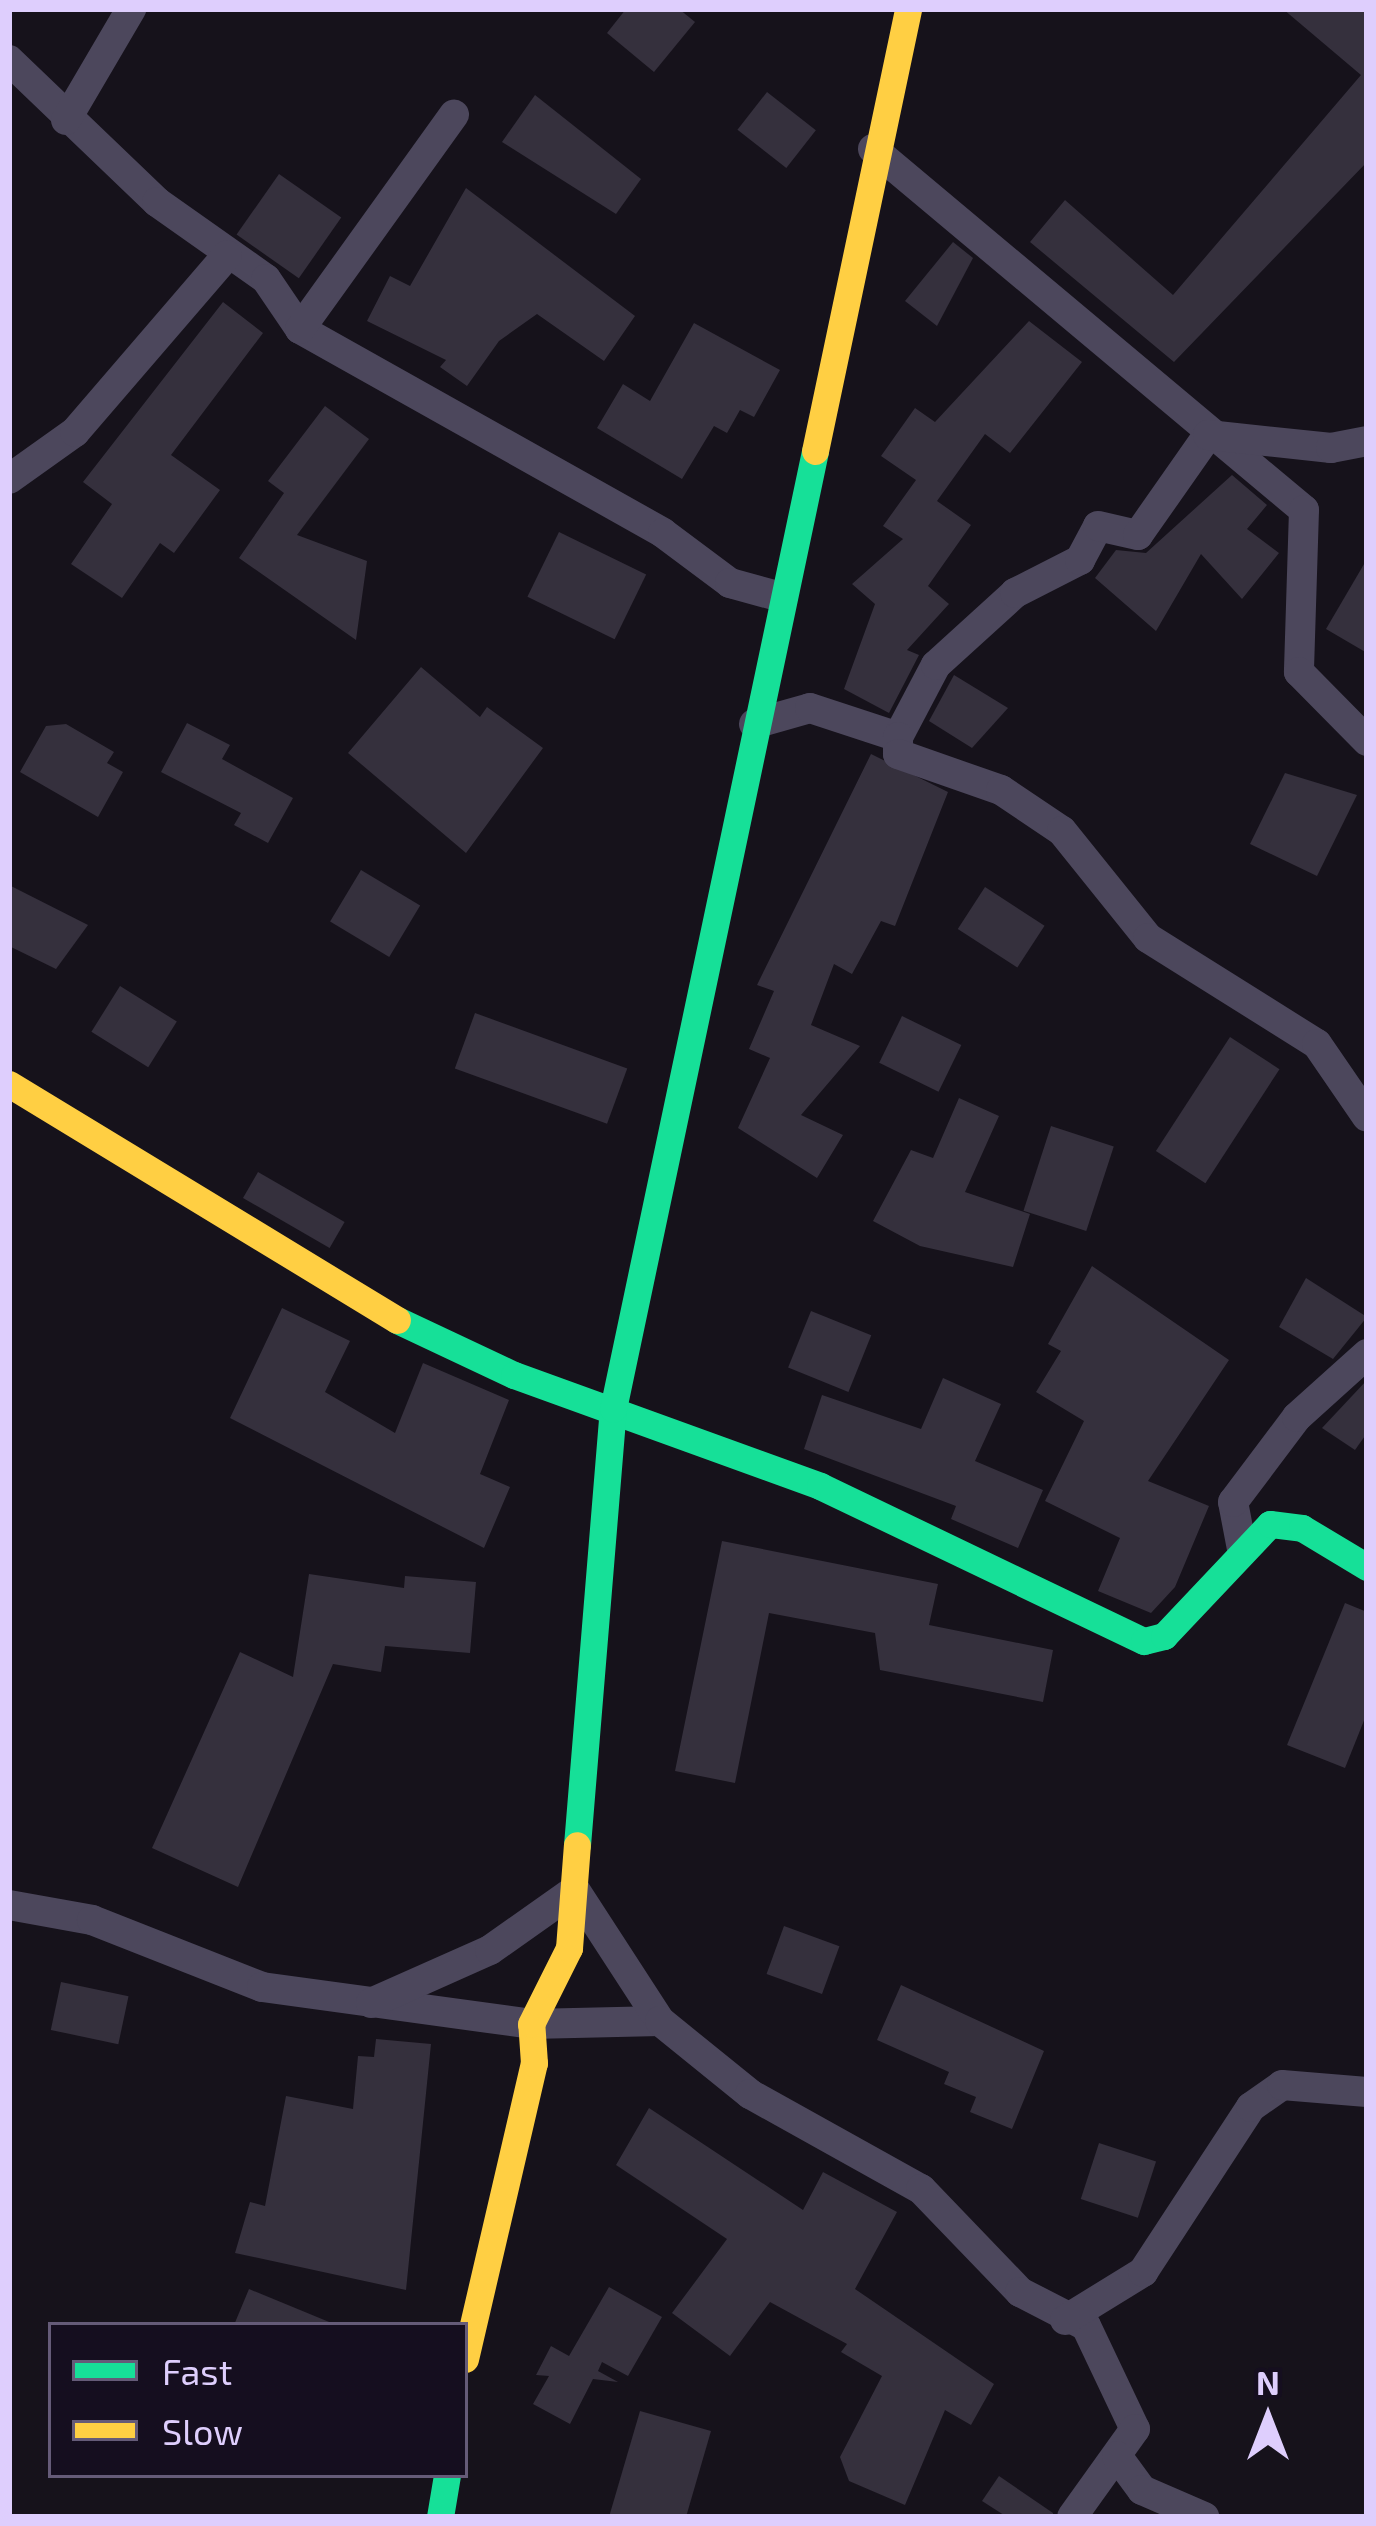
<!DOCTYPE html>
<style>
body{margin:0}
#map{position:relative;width:1376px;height:2526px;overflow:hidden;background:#16121b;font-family:"Exo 2",sans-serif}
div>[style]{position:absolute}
.building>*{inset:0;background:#35303d;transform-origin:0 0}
.street>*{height:30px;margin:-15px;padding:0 15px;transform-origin:15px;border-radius:15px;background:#4c475c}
.fast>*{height:27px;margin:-13.5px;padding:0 13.5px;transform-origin:13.5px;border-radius:13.5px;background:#16e098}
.slow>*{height:27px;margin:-13.5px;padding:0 13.5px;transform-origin:13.5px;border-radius:13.5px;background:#ffcf43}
span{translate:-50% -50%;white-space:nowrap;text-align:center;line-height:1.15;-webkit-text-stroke:12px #150e1f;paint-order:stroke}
.frame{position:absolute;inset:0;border:12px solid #decefd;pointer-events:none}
.legend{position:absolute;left:48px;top:2322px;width:420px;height:156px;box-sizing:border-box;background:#150e1f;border:3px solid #655b78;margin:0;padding:15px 21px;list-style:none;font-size:36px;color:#decefd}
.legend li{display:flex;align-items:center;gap:24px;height:60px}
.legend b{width:60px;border:3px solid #655b78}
.north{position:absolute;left:1208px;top:2358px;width:120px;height:120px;-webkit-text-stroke:9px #150e1f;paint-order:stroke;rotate:0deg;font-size:33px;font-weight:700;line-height:48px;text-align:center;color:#decefd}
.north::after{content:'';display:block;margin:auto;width:42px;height:54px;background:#decefd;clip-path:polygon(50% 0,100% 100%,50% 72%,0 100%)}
</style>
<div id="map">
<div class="building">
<div style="clip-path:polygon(626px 9px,679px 9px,695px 22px,654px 72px,607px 33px)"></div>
<div style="clip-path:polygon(1283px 9px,1367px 9px,1367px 162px,1174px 362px,1030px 242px,1065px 200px,1173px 295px,1361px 75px)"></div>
<div style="left:767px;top:92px;width:62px;height:48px;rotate:38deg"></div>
<div style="clip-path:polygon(535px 95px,641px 179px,616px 214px,502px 142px)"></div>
<div style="left:279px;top:174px;width:76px;height:74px;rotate:35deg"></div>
<div style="clip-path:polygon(466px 188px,635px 316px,604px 361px,537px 314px,499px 341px,467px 386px,440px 367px,446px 360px,367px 321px,390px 276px,410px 286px)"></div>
<div style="clip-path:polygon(953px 242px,973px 258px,937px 326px,905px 301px)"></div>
<div style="clip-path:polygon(223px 302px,263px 333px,171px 455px,220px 490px,174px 553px,160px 543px,122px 598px,71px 564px,112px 504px,83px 482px)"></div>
<div style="clip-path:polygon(1029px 321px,1082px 362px,1010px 453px,985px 434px,937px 501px,971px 525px,928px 586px,949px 604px,907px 650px,919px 655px,889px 713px,844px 689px,875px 604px,852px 584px,903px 539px,883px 526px,916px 480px,881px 456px,915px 408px,935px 422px)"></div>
<div style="clip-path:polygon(694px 323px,780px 370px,754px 417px,740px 410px,727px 433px,714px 426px,682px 479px,597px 428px,623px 384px,650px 401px)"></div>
<div style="clip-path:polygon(325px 406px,369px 439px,297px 535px,367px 561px,356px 640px,239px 558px,284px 493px,268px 481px)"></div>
<div style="clip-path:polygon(1232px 475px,1267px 505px,1247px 529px,1279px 553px,1242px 599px,1201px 554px,1156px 631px,1095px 578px,1116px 550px,1146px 553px)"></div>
<div style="left:559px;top:532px;width:97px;height:72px;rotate:26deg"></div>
<div style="clip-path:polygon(1367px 559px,1367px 653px,1326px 629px)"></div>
<div style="clip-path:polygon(421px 667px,480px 717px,487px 707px,543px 748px,466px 853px,348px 753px)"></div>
<div style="clip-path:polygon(954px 675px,1008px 708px,972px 748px,929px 721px)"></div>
<div style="clip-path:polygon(187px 723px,230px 745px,222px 759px,293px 798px,268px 843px,234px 825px,241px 813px,161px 772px)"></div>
<div style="clip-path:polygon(66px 724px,114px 752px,107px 763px,123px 772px,98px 817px,20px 772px,46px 726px)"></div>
<div style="clip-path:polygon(871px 754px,948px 792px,895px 926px,881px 921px,852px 974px,834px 964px,811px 1025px,860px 1046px,801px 1115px,843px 1135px,817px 1178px,738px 1128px,770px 1058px,749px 1049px,774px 991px,757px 985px)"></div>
<div style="clip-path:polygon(1285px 773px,1357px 795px,1317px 876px,1250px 844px)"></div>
<div style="left:361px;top:870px;width:69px;height:60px;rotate:31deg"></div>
<div style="clip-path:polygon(9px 885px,88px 925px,56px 969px,9px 946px)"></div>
<div style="left:985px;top:887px;width:71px;height:50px;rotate:33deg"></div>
<div style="left:120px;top:986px;width:67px;height:54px;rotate:32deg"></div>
<div style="left:475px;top:1013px;width:162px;height:59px;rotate:20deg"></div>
<div style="left:902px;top:1016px;width:66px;height:52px;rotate:26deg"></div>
<div style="left:1230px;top:1037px;width:59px;height:136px;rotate:33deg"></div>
<div style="clip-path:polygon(959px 1098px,999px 1116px,965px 1192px,1030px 1214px,1013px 1267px,920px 1246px,873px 1221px,911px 1150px,933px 1158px)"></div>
<div style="left:1051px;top:1126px;width:66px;height:89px;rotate:18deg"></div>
<div style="left:258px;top:1172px;width:100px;height:30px;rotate:30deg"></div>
<div style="clip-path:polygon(1092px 1266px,1229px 1360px,1148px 1481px,1209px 1506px,1175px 1587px,1151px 1613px,1098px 1591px,1120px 1538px,1045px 1501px,1084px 1421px,1036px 1392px,1061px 1351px,1048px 1344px)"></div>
<div style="clip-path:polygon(1306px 1278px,1367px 1317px,1333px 1359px,1279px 1327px)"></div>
<div style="clip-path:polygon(282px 1308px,350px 1341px,325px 1392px,395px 1433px,423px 1363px,509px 1400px,480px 1474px,510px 1487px,484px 1548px,230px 1418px)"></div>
<div style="left:811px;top:1311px;width:65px;height:61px;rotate:22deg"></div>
<div style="clip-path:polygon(943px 1378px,1001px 1404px,975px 1461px,1043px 1490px,1018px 1548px,951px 1519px,956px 1506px,804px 1449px,822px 1395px,921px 1429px)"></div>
<div style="clip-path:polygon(1367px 1380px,1367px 1433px,1355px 1450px,1322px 1428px)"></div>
<div style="clip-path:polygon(722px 1541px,938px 1584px,929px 1625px,1053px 1650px,1043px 1702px,880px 1670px,875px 1633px,769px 1613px,735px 1783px,675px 1771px)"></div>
<div style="clip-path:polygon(309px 1574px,404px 1588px,405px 1576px,476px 1582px,470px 1653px,385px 1646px,381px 1672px,333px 1664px,238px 1887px,152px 1848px,240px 1652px,293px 1677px)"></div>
<div style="clip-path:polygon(1345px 1603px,1367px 1612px,1367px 1713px,1345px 1768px,1287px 1745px)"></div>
<div style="left:784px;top:1926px;width:59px;height:51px;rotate:20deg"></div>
<div style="left:61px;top:1982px;width:69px;height:49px;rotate:12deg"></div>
<div style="clip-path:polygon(901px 1985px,1044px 2051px,1012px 2129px,970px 2112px,976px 2097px,944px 2084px,949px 2072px,877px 2040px)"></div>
<div style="clip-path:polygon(376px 2039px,431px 2044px,406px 2290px,235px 2253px,250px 2202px,265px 2206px,286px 2096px,353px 2109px,358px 2056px,374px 2057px)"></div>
<div style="clip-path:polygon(649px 2108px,803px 2210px,823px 2172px,897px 2212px,855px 2289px,994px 2384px,971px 2425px,945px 2410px,905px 2505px,849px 2481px,840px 2457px,882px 2376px,841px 2352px,847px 2344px,770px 2302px,730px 2356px,672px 2313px,727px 2239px,616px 2165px)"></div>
<div style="left:1099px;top:2143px;width:60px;height:59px;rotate:18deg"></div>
<div style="clip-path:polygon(609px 2287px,662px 2317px,628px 2376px,602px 2362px,598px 2371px,618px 2382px,593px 2379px,570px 2424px,533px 2404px,549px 2376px,536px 2375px,551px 2346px,569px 2356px)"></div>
<div style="clip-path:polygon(249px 2289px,334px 2324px,333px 2325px,234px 2325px)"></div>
<div style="clip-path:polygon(640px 2411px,711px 2431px,686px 2517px,609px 2517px)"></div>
<div style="clip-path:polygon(999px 2476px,1053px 2513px,1053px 2517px,1007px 2517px,982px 2501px)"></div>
</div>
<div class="street">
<div style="left:9px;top:60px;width:205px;rotate:43.8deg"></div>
<div style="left:157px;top:202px;width:133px;rotate:35.2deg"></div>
<div style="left:266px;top:279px;width:60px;rotate:55.8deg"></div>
<div style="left:300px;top:329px;width:416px;rotate:29.3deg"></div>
<div style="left:663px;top:533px;width:84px;rotate:36.7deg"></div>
<div style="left:730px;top:583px;width:53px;rotate:15.4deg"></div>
<div style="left:66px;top:120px;width:129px;rotate:-59.6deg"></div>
<div style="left:873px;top:149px;width:562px;rotate:39.95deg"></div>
<div style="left:1304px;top:510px;width:162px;rotate:91.8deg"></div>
<div style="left:1299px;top:672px;width:97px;rotate:45.4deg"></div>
<div style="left:300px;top:329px;width:264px;rotate:-54.3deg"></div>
<div style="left:9px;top:479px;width:81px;rotate:-35.5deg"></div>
<div style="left:75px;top:432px;width:233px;rotate:-49.3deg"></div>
<div style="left:754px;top:724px;width:58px;rotate:-15.9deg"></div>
<div style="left:810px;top:708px;width:93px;rotate:18.2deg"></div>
<div style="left:898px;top:737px;width:81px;rotate:-62.2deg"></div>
<div style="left:936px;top:665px;width:107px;rotate:-42.3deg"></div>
<div style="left:1015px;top:593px;width:73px;rotate:-26.9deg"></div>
<div style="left:1080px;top:560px;width:38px;rotate:-62deg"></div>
<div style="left:1098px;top:526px;width:41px;rotate:12.7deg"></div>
<div style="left:1138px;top:535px;width:122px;rotate:-55deg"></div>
<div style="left:1208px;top:435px;width:124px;rotate:6deg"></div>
<div style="left:1331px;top:448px;width:37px;rotate:-11deg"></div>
<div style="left:898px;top:737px;width:17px;rotate:90deg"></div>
<div style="left:898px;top:754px;width:109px;rotate:19.3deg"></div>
<div style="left:1001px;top:790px;width:73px;rotate:33.9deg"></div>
<div style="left:1062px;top:831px;width:137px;rotate:51.2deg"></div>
<div style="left:1148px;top:938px;width:199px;rotate:32.1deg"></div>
<div style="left:1317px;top:1044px;width:88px;rotate:55.6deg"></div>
<div style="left:1242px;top:1549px;width:48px;rotate:-100.8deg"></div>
<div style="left:1233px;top:1502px;width:106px;rotate:-53deg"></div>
<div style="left:1297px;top:1417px;width:94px;rotate:-42deg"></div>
<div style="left:9px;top:1905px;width:84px;rotate:10.2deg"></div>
<div style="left:92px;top:1920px;width:183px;rotate:21.5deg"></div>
<div style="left:262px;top:1987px;width:272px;rotate:7.8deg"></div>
<div style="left:531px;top:2024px;width:129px;rotate:-1.3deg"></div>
<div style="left:371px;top:2003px;width:130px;rotate:-24deg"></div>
<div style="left:490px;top:1950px;width:104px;rotate:-35.2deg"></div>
<div style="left:575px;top:1890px;width:156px;rotate:57deg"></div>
<div style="left:660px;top:2021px;width:116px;rotate:39deg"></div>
<div style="left:750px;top:2094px;width:196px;rotate:29.1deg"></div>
<div style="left:921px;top:2189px;width:143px;rotate:46.1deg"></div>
<div style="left:1020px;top:2292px;width:74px;rotate:27.3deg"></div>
<div style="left:1086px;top:2326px;width:114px;rotate:64.6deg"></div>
<div style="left:1135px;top:2429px;width:108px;rotate:125.6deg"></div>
<div style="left:1065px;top:2320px;width:92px;rotate:-31.6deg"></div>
<div style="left:1143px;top:2272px;width:197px;rotate:-56.8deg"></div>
<div style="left:1251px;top:2107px;width:38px;rotate:-35deg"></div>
<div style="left:1282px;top:2085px;width:85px;rotate:4.7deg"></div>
<div style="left:1117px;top:2456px;width:42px;rotate:53.7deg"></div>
<div style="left:1142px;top:2490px;width:68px;rotate:23.5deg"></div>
</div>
<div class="fast">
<div style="left:397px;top:1320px;width:129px;rotate:25.2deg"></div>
<div style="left:514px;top:1375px;width:326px;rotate:19.9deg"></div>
<div style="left:820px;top:1486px;width:359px;rotate:25.6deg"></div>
<div style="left:1144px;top:1641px;width:21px;rotate:-14deg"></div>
<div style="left:1164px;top:1636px;width:154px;rotate:-46.6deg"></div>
<div style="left:1270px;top:1524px;width:32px;rotate:7deg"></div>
<div style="left:1302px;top:1528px;width:76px;rotate:31deg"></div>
<div style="left:577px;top:1845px;width:437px;rotate:-85.3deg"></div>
<div style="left:613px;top:1409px;width:979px;rotate:-78.09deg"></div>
<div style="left:440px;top:2517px;width:43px;rotate:-80.5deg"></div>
</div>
<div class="slow">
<div style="left:815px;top:451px;width:452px;rotate:-78.1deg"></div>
<div style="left:9px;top:1084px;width:454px;rotate:31.3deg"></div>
<div style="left:465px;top:2359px;width:304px;rotate:-76.9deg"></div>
<div style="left:534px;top:2063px;width:39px;rotate:-94deg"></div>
<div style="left:531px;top:2024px;width:85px;rotate:-63.4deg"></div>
<div style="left:569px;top:1948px;width:103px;rotate:-85.6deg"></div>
</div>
<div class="frame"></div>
<ul class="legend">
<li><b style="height:15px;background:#16e098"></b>Fast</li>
<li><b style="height:15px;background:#ffcf43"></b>Slow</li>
</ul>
<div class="north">N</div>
</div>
